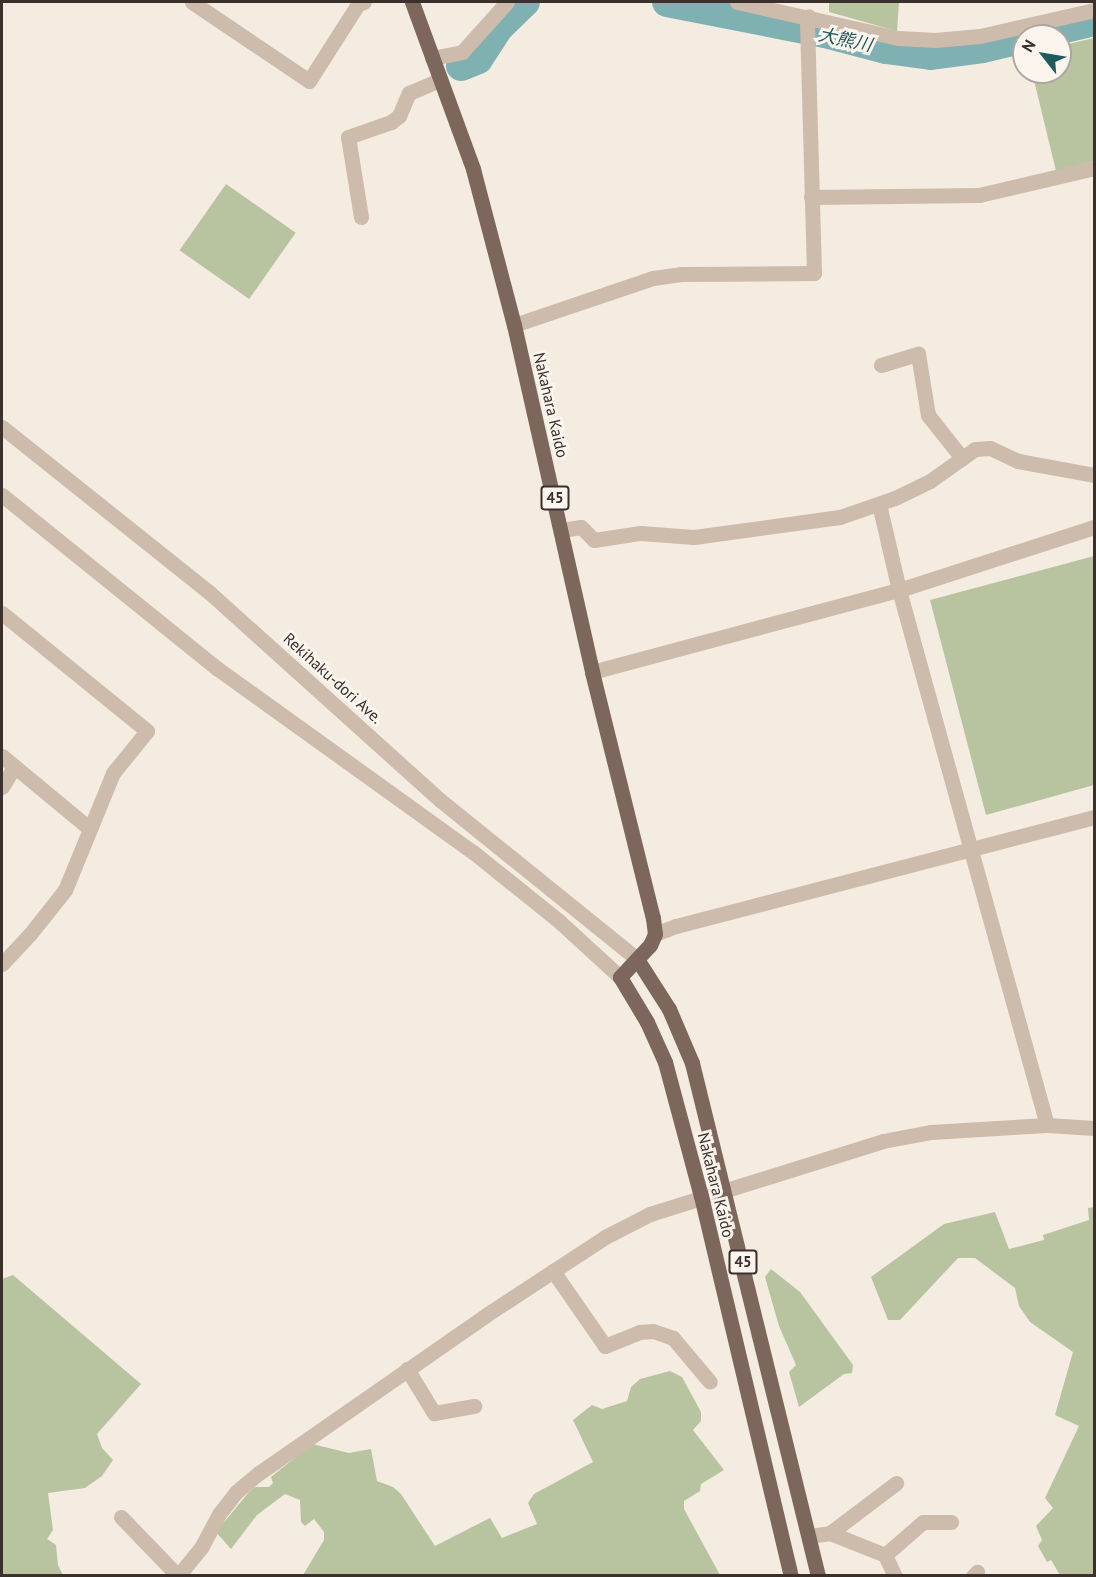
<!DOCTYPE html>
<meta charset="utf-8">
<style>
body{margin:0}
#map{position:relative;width:1096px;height:1577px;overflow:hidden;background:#f4ebe1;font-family:"PT Sans","Noto Sans JP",sans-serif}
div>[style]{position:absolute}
.green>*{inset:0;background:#b8c4a0;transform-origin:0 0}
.river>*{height:30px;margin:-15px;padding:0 15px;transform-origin:15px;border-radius:15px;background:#7fb0b2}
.minor>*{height:15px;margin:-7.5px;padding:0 7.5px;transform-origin:7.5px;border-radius:7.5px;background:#cdbbac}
.major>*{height:15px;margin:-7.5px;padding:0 7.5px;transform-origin:7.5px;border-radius:7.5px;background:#7d675c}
span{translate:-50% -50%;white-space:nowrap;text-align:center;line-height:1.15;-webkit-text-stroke:6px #fbf5ee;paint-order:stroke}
.shield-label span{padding:2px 4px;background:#fbf5ee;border:2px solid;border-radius:4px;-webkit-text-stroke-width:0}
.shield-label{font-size:15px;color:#3b302b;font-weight:700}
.street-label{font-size:16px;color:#3b302b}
.water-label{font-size:18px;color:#1f5a5e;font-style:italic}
.frame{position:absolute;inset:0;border:3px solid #3b302b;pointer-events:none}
.north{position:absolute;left:1012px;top:24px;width:60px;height:60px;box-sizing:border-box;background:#fbf5ee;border:2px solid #aea6a0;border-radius:50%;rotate:301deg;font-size:16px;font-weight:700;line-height:24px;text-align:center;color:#3b302b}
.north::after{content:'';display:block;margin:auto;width:21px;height:27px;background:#1f5a5e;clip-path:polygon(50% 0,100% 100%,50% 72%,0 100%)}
</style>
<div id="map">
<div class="green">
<div style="clip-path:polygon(829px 2px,899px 2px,897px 31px,829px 12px)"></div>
<div style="clip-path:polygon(1094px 38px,1094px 161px,1056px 171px,1032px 72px,1060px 72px,1060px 46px)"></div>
<div style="left:226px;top:184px;width:85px;height:81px;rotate:35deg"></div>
<div style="clip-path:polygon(1094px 556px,1094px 785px,986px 815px,930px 600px)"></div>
<div style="clip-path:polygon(1094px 1207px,1094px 1575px,1060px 1575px,1051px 1560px,1047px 1562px,1038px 1546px,1042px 1540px,1036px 1526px,1053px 1508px,1045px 1498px,1079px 1426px,1055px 1415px,1073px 1352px,1030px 1322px,1019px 1306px,1015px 1288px,975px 1258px,958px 1258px,900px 1320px,888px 1320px,871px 1277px,944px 1224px,995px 1212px,1009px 1249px,1044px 1240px,1043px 1235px,1089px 1220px,1088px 1208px)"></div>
<div style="clip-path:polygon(771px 1269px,800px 1292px,853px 1365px,852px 1373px,844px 1374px,799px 1407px,789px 1372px,796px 1365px,779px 1326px,765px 1277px)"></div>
<div style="clip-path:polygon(13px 1275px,141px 1384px,97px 1434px,102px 1448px,113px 1460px,102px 1476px,85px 1488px,48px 1493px,53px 1530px,47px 1539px,56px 1545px,58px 1565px,63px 1575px,2px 1575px,2px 1279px)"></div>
<div style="clip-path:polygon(670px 1371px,682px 1377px,701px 1412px,701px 1421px,693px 1430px,724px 1470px,701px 1484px,700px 1491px,684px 1501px,684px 1509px,720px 1575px,303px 1575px,324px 1540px,324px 1532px,314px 1519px,305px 1526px,301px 1522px,300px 1500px,285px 1494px,257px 1515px,231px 1549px,216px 1532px,249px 1492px,255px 1487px,269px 1487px,273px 1483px,271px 1477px,312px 1444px,349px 1453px,371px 1449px,377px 1481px,393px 1487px,401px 1494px,435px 1546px,490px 1518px,502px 1538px,537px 1524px,528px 1503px,534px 1494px,593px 1462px,573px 1420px,592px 1405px,602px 1409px,627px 1401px,631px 1387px,640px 1379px)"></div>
</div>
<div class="river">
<div style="left:667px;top:2px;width:161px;rotate:11.1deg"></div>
<div style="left:825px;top:33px;width:63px;rotate:14.7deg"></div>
<div style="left:886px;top:49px;width:45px;rotate:7.6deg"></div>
<div style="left:931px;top:55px;width:52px;rotate:-7.7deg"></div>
<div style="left:983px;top:48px;width:42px;rotate:-13.7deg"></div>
<div style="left:1032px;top:36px;width:64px;rotate:-13.6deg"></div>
<div style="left:461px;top:66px;width:18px;rotate:-22deg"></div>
<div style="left:478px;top:59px;width:38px;rotate:-57deg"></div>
<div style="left:499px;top:27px;width:36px;rotate:-44deg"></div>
</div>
<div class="minor">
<div style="left:192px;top:2px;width:141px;rotate:34deg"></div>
<div style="left:309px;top:81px;width:91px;rotate:-57.5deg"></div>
<div style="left:358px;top:4px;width:6px;rotate:-18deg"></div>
<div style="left:737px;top:2px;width:165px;rotate:12.6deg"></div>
<div style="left:898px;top:38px;width:37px;rotate:3deg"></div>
<div style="left:935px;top:40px;width:45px;rotate:-5.1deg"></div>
<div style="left:980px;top:36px;width:117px;rotate:-12.8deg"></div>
<div style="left:432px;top:58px;width:31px;rotate:-11deg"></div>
<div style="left:462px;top:52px;width:67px;rotate:-48deg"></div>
<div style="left:811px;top:197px;width:168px;rotate:-0.7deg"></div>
<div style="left:979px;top:195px;width:118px;rotate:-13.2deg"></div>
<div style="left:361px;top:217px;width:81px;rotate:-99.2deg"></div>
<div style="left:348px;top:137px;width:46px;rotate:-19.2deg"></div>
<div style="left:391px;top:122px;width:10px;rotate:-37deg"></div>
<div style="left:399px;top:116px;width:25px;rotate:-67deg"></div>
<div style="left:409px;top:93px;width:34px;rotate:-23deg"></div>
<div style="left:514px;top:325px;width:147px;rotate:-18.7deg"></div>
<div style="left:653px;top:278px;width:28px;rotate:-8deg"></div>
<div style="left:681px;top:274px;width:133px;rotate:-0.4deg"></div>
<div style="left:814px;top:273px;width:251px;rotate:-91.6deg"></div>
<div style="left:807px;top:22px;width:6px;rotate:-72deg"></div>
<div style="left:881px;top:365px;width:39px;rotate:-17deg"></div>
<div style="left:918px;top:354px;width:62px;rotate:80.7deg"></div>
<div style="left:928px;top:415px;width:55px;rotate:51.7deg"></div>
<div style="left:2px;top:427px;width:266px;rotate:38.6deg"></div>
<div style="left:210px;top:593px;width:309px;rotate:42deg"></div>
<div style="left:440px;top:800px;width:253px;rotate:38.9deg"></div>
<div style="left:2px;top:495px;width:277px;rotate:38.9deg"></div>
<div style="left:218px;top:669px;width:314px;rotate:35.7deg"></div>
<div style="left:473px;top:852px;width:112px;rotate:38.8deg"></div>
<div style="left:560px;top:922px;width:81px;rotate:42.5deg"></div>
<div style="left:879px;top:504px;width:88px;rotate:76.9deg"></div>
<div style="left:899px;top:590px;width:555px;rotate:74.54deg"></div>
<div style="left:562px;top:530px;width:19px;rotate:-9deg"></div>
<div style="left:581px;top:527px;width:18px;rotate:45deg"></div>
<div style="left:594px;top:540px;width:47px;rotate:-8.7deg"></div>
<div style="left:640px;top:533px;width:54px;rotate:4.2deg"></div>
<div style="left:694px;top:537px;width:147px;rotate:-7.8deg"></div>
<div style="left:840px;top:517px;width:58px;rotate:-19.1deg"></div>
<div style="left:895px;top:498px;width:39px;rotate:-26deg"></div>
<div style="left:930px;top:481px;width:55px;rotate:-35.4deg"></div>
<div style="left:975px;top:449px;width:15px;rotate:-4deg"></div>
<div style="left:990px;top:448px;width:31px;rotate:25deg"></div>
<div style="left:1018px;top:461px;width:77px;rotate:10.4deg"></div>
<div style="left:2px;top:613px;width:187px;rotate:39.1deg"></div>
<div style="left:147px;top:731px;width:54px;rotate:129deg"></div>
<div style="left:113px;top:773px;width:126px;rotate:112.3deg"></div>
<div style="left:65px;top:890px;width:56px;rotate:128.5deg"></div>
<div style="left:30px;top:934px;width:41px;rotate:133deg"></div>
<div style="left:592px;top:672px;width:318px;rotate:-15deg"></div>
<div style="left:899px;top:590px;width:205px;rotate:-17.9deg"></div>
<div style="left:2px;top:756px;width:114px;rotate:39.7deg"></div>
<div style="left:2px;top:787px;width:23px;rotate:-59deg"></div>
<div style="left:655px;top:934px;width:22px;rotate:-21deg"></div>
<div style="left:676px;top:926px;width:432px;rotate:-14.6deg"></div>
<div style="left:553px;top:1271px;width:91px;rotate:55.3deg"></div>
<div style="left:605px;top:1346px;width:38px;rotate:-22deg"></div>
<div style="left:640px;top:1332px;width:13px;rotate:-4deg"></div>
<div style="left:653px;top:1331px;width:21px;rotate:19deg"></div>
<div style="left:673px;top:1338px;width:57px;rotate:49.9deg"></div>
<div style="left:407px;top:1369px;width:52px;rotate:58.5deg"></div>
<div style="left:434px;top:1413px;width:41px;rotate:-9.9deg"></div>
<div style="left:121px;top:1517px;width:82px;rotate:46deg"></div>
<div style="left:830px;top:1533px;width:83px;rotate:-37.1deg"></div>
<div style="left:809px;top:1536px;width:21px;rotate:-8deg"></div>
<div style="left:830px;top:1533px;width:59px;rotate:21.8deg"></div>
<div style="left:885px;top:1555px;width:23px;rotate:65deg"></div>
<div style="left:885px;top:1555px;width:50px;rotate:-41deg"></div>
<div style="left:923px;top:1522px;width:28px"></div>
<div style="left:178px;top:1576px;width:38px;rotate:-51deg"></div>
<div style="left:202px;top:1546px;width:36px;rotate:-62deg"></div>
<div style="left:219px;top:1514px;width:28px;rotate:-52deg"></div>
<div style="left:236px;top:1492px;width:30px;rotate:-40deg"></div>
<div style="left:259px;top:1473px;width:277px;rotate:-34.8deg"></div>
<div style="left:486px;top:1315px;width:142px;rotate:-33.2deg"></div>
<div style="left:605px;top:1237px;width:51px;rotate:-27.1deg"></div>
<div style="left:650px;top:1214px;width:244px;rotate:-17.4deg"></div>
<div style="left:883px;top:1141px;width:49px;rotate:-10.6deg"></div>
<div style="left:931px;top:1132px;width:116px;rotate:-3.5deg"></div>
<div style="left:1047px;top:1125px;width:47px;rotate:3.7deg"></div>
<div style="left:973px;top:1576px;width:6px;rotate:-45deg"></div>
</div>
<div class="major">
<div style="left:412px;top:2px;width:178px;rotate:69.9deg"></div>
<div style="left:473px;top:169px;width:161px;rotate:75.3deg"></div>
<div style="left:514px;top:325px;width:356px;rotate:77.3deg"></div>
<div style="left:592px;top:672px;width:253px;rotate:76.1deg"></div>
<div style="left:653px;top:918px;width:16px;rotate:83deg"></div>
<div style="left:655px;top:934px;width:12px;rotate:114deg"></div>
<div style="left:650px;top:945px;width:44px;rotate:133.2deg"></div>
<div style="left:620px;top:977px;width:52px;rotate:59deg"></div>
<div style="left:647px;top:1022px;width:44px;rotate:65.8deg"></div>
<div style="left:665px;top:1062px;width:139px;rotate:75deg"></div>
<div style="left:701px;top:1196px;width:391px;rotate:76.7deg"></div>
<div style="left:637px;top:959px;width:59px;rotate:57.4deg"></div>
<div style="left:669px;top:1009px;width:59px;rotate:66.9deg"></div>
<div style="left:692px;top:1063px;width:528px;rotate:76.2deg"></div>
</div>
<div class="shield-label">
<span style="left:555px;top:498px">45</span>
<span style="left:743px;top:1262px">45</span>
</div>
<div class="street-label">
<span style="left:551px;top:405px;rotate:77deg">Nakahara Kaido</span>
<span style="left:333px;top:678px;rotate:42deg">Rekihaku-dori Ave.</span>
<span style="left:716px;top:1185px;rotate:76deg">Nakahara Kaido</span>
</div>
<div class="water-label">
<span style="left:845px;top:40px;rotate:12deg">大熊川</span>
</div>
<div class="frame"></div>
<div class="north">N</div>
</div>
